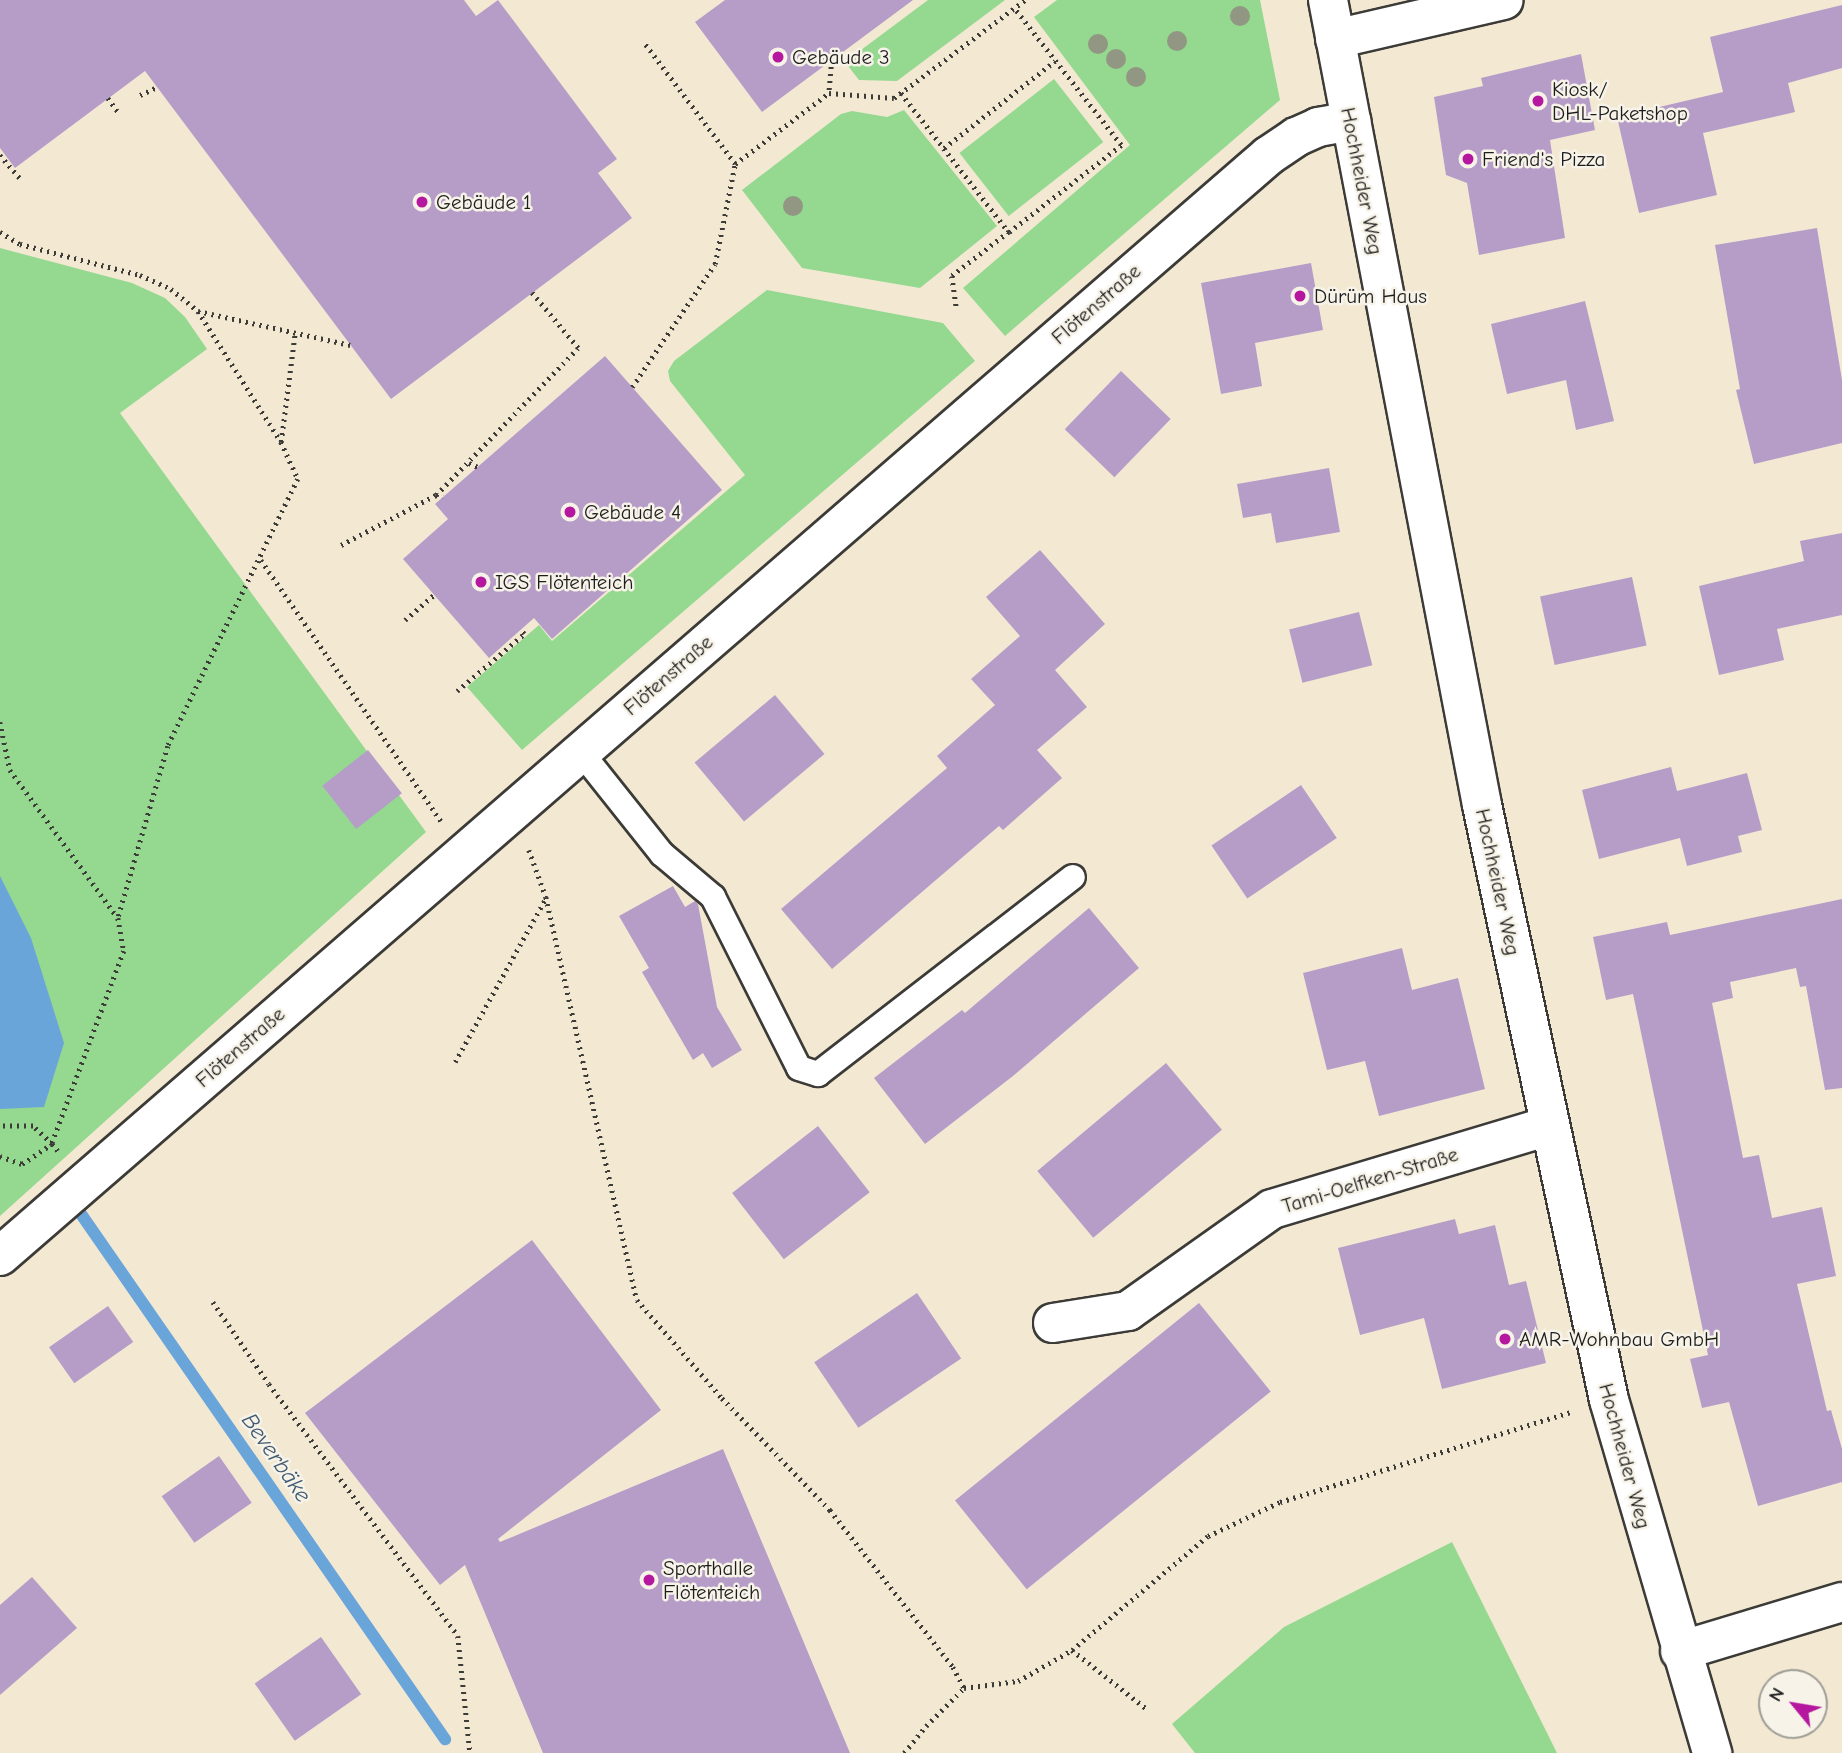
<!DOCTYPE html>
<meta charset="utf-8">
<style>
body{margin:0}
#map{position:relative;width:1842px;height:1753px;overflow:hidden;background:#f3e9d3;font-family:"Comic Neue",sans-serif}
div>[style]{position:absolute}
.green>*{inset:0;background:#95d890;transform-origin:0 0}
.water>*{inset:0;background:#6aa5da}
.stream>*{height:12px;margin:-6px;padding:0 6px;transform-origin:6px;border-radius:6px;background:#6aa5da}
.building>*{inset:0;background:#b59dc8;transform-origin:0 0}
.path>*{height:4.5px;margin-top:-2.25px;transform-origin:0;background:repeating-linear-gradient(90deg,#3c3b37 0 2px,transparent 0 7px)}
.roads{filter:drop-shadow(2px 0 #3c3b37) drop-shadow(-2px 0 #3c3b37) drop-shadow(0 2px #3c3b37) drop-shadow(0 -2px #3c3b37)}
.lane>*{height:24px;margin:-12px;padding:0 12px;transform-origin:12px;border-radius:12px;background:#fff}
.street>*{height:38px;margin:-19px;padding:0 19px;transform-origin:19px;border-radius:19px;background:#fff}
.trees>*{width:20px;height:20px;margin:-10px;border-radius:50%;background:#919782}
.dots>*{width:19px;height:19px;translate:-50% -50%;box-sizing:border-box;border:4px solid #f7f3e8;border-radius:50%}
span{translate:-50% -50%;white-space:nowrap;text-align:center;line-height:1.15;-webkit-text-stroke:5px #f7f3e8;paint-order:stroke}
.poi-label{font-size:21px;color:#1c1c1c}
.left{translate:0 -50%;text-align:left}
.street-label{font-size:21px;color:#1c1c1c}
.water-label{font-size:23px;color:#3f5a71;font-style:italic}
.north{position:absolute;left:1758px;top:1669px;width:70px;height:70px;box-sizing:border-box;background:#f7f3e8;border:2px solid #9f9d96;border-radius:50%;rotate:300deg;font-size:19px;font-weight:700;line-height:28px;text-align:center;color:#1c1c1c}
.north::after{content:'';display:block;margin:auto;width:24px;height:32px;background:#b5179e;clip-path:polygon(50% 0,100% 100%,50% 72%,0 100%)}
</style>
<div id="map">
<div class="green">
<div style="clip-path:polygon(928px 0,1005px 0,897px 81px,859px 80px,845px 62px)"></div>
<div style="clip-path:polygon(1057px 0,1260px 0,1280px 100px,1005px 336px,963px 288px,1130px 145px,1034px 17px)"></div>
<div style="left:1054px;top:79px;width:80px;height:120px;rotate:52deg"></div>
<div style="clip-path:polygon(904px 110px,997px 226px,920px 288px,802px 268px,742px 190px,841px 114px,852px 111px,887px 117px)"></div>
<div style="clip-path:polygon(0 248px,132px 283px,165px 298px,185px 317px,207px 349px,120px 413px,426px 832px,0 1216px)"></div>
<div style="clip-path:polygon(767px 290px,943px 323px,975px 361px,522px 750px,467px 687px,539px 625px,552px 641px,745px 475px,670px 381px,668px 371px,674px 361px)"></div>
<div style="clip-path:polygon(1452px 1542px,1557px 1753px,1195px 1753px,1172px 1724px,1284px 1627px)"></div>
</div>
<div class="water">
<div style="clip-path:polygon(0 876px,31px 938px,64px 1043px,44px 1107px,0 1109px)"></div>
</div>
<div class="stream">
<div style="left:72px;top:1201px;width:655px;rotate:55.27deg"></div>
</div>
<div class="building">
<div style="clip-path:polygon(0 0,464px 0,476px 16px,498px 0,617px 159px,598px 173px,632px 218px,391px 399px,145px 71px,15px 168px,0 148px)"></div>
<div style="clip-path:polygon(725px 0,913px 0,762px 112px,695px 22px)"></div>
<div style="clip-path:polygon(1842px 5px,1842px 68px,1788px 83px,1795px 112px,1703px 133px,1717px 195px,1639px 213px,1617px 117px,1723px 92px,1710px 37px)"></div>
<div style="clip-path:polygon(1581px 54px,1595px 130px,1550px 140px,1565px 238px,1479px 255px,1467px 183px,1446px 175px,1434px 97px,1483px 86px,1481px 78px)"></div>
<div style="clip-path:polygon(1817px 228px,1842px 380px,1842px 443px,1754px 464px,1736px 390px,1740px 389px,1715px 245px)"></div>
<div style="clip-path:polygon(1311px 263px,1323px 330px,1255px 343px,1262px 386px,1221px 394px,1201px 283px)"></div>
<div style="clip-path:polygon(1585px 301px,1614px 421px,1576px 430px,1566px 380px,1507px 394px,1491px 324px)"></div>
<div style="clip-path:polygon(605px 356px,722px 490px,552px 639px,534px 618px,489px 658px,403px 559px,448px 519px,435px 504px)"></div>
<div style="left:1121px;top:371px;width:69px;height:81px;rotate:44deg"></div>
<div style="clip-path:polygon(1329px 468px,1340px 532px,1276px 543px,1271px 513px,1243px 518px,1237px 484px)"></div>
<div style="clip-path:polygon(1842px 533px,1842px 615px,1777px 629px,1784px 660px,1719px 675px,1699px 586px,1804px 561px,1800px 541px)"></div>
<div style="clip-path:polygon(1040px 550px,1105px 624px,1055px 670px,1087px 707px,1037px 750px,1062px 778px,1003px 830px,999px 826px,832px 969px,781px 909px,947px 768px,937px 756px,995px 705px,971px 679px,1020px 636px,986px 597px)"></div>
<div style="left:1632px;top:577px;width:70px;height:94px;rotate:78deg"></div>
<div style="left:1359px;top:612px;width:55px;height:72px;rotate:76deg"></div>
<div style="left:775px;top:695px;width:77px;height:105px;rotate:50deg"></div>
<div style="left:368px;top:750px;width:55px;height:58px;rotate:52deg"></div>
<div style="clip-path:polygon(1671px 767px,1677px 791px,1747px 773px,1762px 830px,1738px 836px,1742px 852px,1687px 866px,1680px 838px,1599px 859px,1582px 790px)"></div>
<div style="left:1301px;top:785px;width:64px;height:108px;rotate:56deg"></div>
<div style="clip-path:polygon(673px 886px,685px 907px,695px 901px,698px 904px,717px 1007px,742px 1050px,712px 1068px,703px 1053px,693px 1060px,642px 972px,649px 968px,619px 916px)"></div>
<div style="clip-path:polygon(1842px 899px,1842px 1088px,1825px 1090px,1806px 986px,1800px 987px,1796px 968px,1730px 982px,1733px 998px,1712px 1003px,1743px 1158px,1759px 1155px,1772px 1218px,1822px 1207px,1836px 1276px,1797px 1284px,1827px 1411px,1831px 1410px,1842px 1449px,1842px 1482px,1758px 1506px,1729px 1402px,1702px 1408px,1690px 1359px,1708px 1355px,1633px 994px,1606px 1000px,1593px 937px,1667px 922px,1670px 935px)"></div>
<div style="clip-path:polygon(1089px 908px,1139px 968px,1013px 1076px,925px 1144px,874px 1078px,962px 1010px,965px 1013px)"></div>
<div style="clip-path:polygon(1402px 948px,1412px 990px,1458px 978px,1485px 1089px,1379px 1116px,1365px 1061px,1327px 1070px,1303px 973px)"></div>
<div style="left:1166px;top:1063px;width:87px;height:168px;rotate:50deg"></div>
<div style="left:818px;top:1126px;width:84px;height:109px;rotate:52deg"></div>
<div style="clip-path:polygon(1455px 1219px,1459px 1234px,1495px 1225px,1509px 1285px,1526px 1281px,1546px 1363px,1442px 1389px,1424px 1318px,1360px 1335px,1338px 1248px)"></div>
<div style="clip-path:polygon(532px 1240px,661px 1410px,498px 1539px,500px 1542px,723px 1449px,850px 1753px,543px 1753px,465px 1565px,440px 1585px,305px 1413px)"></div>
<div style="left:917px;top:1293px;width:79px;height:124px;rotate:56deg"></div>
<div style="left:1199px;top:1303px;width:114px;height:314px;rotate:51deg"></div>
<div style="left:108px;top:1306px;width:44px;height:72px;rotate:55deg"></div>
<div style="left:219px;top:1456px;width:57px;height:70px;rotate:55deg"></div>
<div style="clip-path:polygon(32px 1577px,77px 1628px,0 1695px,0 1605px)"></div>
<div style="left:321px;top:1637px;width:70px;height:81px;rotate:55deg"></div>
</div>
<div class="path">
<div style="left:832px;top:60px;width:33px;rotate:95deg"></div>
<div style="left:829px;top:93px;width:65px;rotate:4.4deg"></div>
<div style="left:894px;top:98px;width:164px;rotate:-36.8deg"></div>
<div style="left:901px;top:93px;width:176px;rotate:52.2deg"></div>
<div style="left:1009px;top:232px;width:72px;rotate:142.3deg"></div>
<div style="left:952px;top:276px;width:34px;rotate:82deg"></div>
<div style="left:140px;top:95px;width:19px;rotate:-25deg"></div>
<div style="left:108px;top:98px;width:17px;rotate:54deg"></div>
<div style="left:944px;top:148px;width:141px;rotate:-38.1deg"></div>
<div style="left:0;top:155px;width:32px;rotate:49deg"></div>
<div style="left:735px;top:164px;width:118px;rotate:-37.1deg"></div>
<div style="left:0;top:232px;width:23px;rotate:31deg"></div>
<div style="left:20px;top:244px;width:124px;rotate:14.5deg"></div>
<div style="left:140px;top:275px;width:34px;rotate:24deg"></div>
<div style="left:171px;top:289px;width:35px;rotate:39deg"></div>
<div style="left:198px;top:311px;width:155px;rotate:57.6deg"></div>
<div style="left:281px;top:442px;width:41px;rotate:65.3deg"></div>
<div style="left:298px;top:479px;width:297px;rotate:116deg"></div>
<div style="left:168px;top:746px;width:179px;rotate:106.2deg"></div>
<div style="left:118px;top:918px;width:34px;rotate:80deg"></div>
<div style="left:124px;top:951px;width:206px;rotate:110.5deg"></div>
<div style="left:52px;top:1144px;width:26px;rotate:-137deg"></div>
<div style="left:33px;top:1126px;width:33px;rotate:180deg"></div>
<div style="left:1009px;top:232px;width:142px;rotate:-37.8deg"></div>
<div style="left:1121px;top:145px;width:174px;rotate:-128deg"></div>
<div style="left:198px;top:311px;width:156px;rotate:12.6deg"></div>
<div style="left:632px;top:387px;width:148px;rotate:-56deg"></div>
<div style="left:715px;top:264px;width:102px;rotate:-78.7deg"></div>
<div style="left:735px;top:164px;width:150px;rotate:-126.9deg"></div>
<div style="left:281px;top:442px;width:111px;rotate:-82.7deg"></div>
<div style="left:469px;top:463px;width:10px;rotate:24deg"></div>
<div style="left:436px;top:495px;width:7px;rotate:16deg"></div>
<div style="left:341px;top:545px;width:107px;rotate:-27.8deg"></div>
<div style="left:436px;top:495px;width:204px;rotate:-46deg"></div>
<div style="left:578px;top:348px;width:72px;rotate:-129.9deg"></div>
<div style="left:261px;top:560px;width:317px;rotate:55.4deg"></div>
<div style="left:405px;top:620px;width:38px;rotate:-41deg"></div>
<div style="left:457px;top:691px;width:88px;rotate:-40.4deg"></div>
<div style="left:524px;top:634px;width:5px;rotate:-127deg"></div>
<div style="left:0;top:722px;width:49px;rotate:78.2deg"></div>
<div style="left:10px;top:770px;width:182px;rotate:53.9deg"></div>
<div style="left:529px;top:850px;width:50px;rotate:70.1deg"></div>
<div style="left:546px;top:897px;width:413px;rotate:77.3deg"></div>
<div style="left:637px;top:1300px;width:130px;rotate:49.1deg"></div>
<div style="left:722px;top:1398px;width:156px;rotate:46deg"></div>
<div style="left:830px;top:1510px;width:199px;rotate:51.9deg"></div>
<div style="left:953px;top:1667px;width:24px;rotate:62deg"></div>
<div style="left:455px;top:1062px;width:188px;rotate:-61deg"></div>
<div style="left:0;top:1156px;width:23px;rotate:20deg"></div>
<div style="left:22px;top:1164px;width:36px;rotate:-34deg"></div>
<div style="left:52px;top:1144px;width:9px;rotate:49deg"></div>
<div style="left:213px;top:1302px;width:99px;rotate:55.7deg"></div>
<div style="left:269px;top:1384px;width:315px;rotate:53.1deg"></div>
<div style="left:458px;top:1636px;width:118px;rotate:84.1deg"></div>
<div style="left:1072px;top:1650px;width:95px;rotate:38.2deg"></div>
<div style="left:904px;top:1753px;width:35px;rotate:-51deg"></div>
<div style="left:926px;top:1726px;width:54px;rotate:-45deg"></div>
<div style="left:964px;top:1688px;width:54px;rotate:-7.4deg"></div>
<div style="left:1018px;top:1681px;width:62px;rotate:-29.9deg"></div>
<div style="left:1072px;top:1650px;width:177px;rotate:-40deg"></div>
<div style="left:1208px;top:1536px;width:80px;rotate:-25.3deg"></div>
<div style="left:1280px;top:1502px;width:304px;rotate:-17.2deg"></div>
</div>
<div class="roads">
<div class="lane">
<div style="left:580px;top:751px;width:132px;rotate:51.5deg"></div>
<div style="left:662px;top:854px;width:67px;rotate:40.1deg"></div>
<div style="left:713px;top:897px;width:191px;rotate:63.3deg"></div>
<div style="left:799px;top:1068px;width:20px;rotate:18deg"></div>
<div style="left:818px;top:1074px;width:322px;rotate:-37.7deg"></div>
</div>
<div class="street">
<div style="left:1328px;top:0;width:820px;rotate:79.17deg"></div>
<div style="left:1482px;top:805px;width:608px;rotate:77.95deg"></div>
<div style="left:1609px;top:1400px;width:368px;rotate:73.7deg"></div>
<div style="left:1335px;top:39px;width:173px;rotate:-13deg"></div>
<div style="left:0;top:1256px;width:1679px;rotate:-40.94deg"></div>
<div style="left:1268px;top:156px;width:34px;rotate:-34deg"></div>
<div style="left:1296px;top:137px;width:24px;rotate:-24deg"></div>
<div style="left:1318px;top:127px;width:34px;rotate:-10deg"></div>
<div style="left:1053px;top:1323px;width:76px;rotate:-9.1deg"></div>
<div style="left:1128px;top:1311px;width:176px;rotate:-35.3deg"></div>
<div style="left:1272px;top:1209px;width:289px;rotate:-16.7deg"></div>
<div style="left:1680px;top:1651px;width:169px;rotate:-16.8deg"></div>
</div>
</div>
<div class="trees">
<div style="left:1240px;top:16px"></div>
<div style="left:1177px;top:41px"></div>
<div style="left:1098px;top:44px"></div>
<div style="left:1116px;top:59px"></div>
<div style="left:1136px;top:77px"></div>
<div style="left:793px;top:206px"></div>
</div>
<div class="dots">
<div style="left:778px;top:57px;background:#b5179e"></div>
<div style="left:1538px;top:101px;background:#b5179e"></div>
<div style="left:1468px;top:159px;background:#b5179e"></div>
<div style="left:422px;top:202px;background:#b5179e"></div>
<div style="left:1300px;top:296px;background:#b5179e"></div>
<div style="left:570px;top:512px;background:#b5179e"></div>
<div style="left:481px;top:582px;background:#b5179e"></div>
<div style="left:1505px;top:1339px;background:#b5179e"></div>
<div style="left:649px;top:1580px;background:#b5179e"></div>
</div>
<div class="poi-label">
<span class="left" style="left:792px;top:57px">Gebäude 3</span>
<span class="left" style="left:1552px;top:101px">Kiosk/<br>DHL-Paketshop</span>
<span class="left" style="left:1482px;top:159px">Friend's Pizza</span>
<span class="left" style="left:436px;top:202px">Gebäude 1</span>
<span class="left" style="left:1314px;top:296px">Dürüm Haus</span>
<span class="left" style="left:584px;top:512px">Gebäude 4</span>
<span class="left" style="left:495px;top:582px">IGS Flötenteich</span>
<span class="left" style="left:1519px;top:1339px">AMR-Wohnbau GmbH</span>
<span class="left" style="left:663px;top:1580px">Sporthalle<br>Flötenteich</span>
</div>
<div class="street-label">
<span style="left:1362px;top:181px;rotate:79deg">Hochheider Weg</span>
<span style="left:1096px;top:304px;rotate:-41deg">Flötenstraße</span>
<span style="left:668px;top:675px;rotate:-41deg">Flötenstraße</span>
<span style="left:1498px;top:882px;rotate:78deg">Hochheider Weg</span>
<span style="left:240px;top:1047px;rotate:-41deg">Flötenstraße</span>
<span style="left:1370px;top:1180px;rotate:-17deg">Tami-Oelfken-Straße</span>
<span style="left:1625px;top:1456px;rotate:75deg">Hochheider Weg</span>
</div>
<div class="water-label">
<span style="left:276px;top:1458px;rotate:55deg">Beverbäke</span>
</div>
<div class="north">N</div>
</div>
